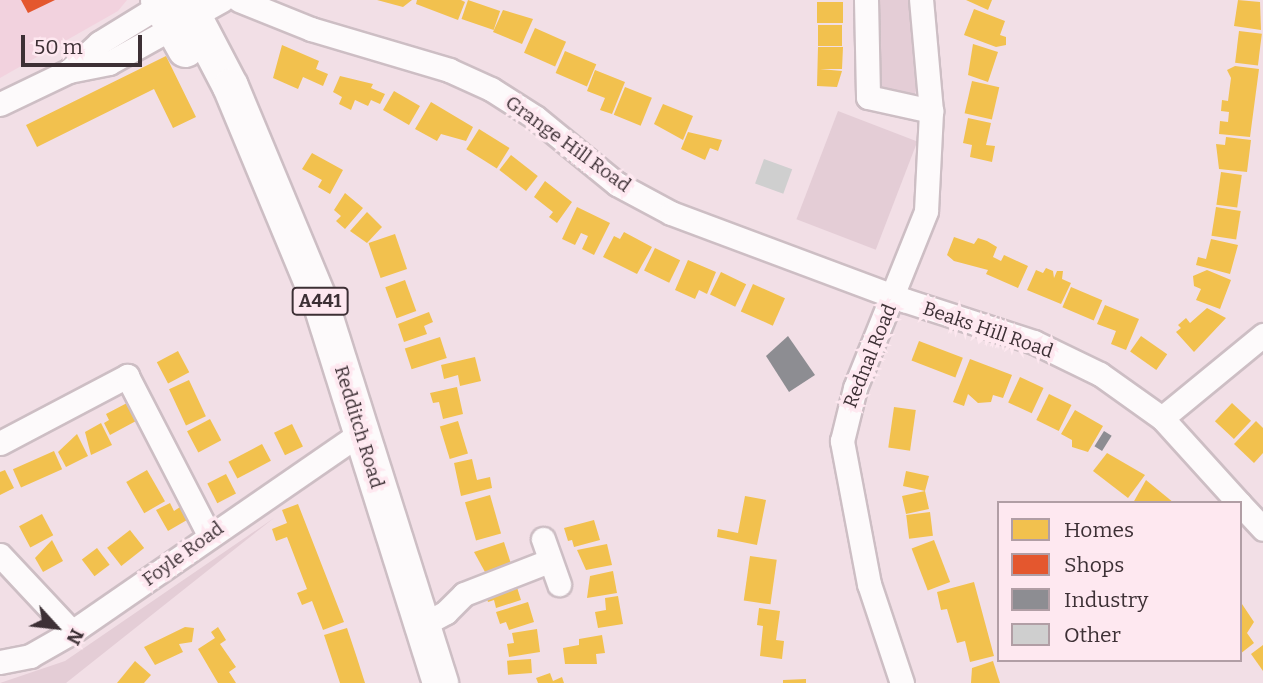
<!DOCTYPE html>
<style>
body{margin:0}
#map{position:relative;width:1263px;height:683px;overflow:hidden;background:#f2dfe6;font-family:Bitter,serif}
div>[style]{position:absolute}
.built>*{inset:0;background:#f2d2de}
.green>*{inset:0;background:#e4cdd6;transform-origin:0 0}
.homes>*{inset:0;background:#f2c14e;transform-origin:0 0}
.shops>*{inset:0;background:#e4572e}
.industry>*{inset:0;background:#8d8d92;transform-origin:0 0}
.building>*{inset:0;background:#cfcfcf;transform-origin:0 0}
.roads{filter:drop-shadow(2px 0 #cdbec4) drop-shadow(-2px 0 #cdbec4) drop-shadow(0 2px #cdbec4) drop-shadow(0 -2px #cdbec4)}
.minor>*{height:23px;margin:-11.5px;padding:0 11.5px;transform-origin:11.5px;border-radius:11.5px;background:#fdfafb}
.highway>*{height:35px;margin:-17.5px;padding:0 17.5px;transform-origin:17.5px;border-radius:17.5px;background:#fdfafb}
span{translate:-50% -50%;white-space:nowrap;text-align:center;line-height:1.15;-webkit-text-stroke:7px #fee8f0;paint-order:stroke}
.shield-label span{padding:2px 5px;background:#fee8f0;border:2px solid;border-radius:5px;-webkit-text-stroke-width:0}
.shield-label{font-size:18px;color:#3d3035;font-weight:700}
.street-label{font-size:19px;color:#3d3035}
.legend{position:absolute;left:997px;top:501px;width:245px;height:161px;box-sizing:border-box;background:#fee8f0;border:2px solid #b19ea5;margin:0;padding:9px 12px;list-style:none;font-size:21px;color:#3d3035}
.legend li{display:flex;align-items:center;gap:14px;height:35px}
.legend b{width:35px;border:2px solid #b19ea5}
.north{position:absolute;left:21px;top:592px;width:70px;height:70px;-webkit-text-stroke:5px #fee8f0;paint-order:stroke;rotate:117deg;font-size:19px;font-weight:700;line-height:28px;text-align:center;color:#3d3035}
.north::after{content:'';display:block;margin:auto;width:24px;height:32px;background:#3d3035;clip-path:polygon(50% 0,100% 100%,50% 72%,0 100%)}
.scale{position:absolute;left:21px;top:35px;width:121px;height:32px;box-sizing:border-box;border:4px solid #3d3035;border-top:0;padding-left:9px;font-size:21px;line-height:24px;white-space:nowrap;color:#3d3035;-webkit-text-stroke:5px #fee8f0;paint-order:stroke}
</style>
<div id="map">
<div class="built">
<div style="clip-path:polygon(0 0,127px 0,118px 11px,0 78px)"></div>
</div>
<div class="green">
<div style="clip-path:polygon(875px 0,910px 0,917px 89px,914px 96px,878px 89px)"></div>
<div style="left:838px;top:111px;width:85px;height:116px;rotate:21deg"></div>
<div style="clip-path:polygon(274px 518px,66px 683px,0 683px,65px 661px)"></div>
</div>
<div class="homes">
<div style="clip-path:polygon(377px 0,412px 0,403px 7px)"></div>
<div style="clip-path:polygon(417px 0,461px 0,465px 2px,458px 20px,416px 4px)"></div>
<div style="left:468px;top:0;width:34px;height:20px;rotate:19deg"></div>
<div style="clip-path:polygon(966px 0,992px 0,988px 10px)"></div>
<div style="clip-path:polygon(1238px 0,1260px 2px,1261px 30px,1234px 26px)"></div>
<div style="left:817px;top:2px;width:26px;height:21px"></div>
<div style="clip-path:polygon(974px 9px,1005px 21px,1000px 35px,1006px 37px,1006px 45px,996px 47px,964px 35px)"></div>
<div style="clip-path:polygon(503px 10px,533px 19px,522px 44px,493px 32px)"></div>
<div style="left:818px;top:25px;width:24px;height:21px"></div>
<div style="left:535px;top:28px;width:34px;height:27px;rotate:24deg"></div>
<div style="left:1239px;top:31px;width:23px;height:32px;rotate:7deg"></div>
<div style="clip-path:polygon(973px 44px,998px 52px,988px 82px,968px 75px)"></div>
<div style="clip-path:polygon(282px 45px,319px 61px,316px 69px,328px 74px,323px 86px,303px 77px,298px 89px,273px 78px)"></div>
<div style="clip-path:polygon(818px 47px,843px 47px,842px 69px,820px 69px,842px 71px,837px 87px,817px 86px)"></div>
<div style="left:565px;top:51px;width:34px;height:24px;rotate:23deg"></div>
<div style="clip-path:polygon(166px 56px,196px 117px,173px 128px,154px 89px,37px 147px,26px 125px)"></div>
<div style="clip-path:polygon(1235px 66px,1259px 69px,1250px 137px,1219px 134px,1220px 121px,1228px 122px,1229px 112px,1221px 111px,1222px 100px,1228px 101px,1231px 78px,1227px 70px)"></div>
<div style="clip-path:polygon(595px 70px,625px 82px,612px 114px,600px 110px,605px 98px,587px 91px)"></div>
<div style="clip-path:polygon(340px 76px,373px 84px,371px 88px,385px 94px,380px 104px,371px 100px,368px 106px,355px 100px,351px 110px,339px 104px,342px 97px,333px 92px)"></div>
<div style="left:972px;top:81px;width:28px;height:33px;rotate:13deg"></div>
<div style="left:625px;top:87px;width:29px;height:30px;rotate:22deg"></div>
<div style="left:394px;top:91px;width:30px;height:22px;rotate:30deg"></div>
<div style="clip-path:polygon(431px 102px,473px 127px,466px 141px,441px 134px,437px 141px,415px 129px)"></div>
<div style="clip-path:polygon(663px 104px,693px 116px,683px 140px,654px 124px)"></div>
<div style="clip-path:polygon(968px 118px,991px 123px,986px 145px,995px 146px,992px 162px,970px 157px,972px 145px,963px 143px)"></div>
<div style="left:479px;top:129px;width:36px;height:24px;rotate:32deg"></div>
<div style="clip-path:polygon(688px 132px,722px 140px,718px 151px,710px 148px,705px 160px,681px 149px)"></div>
<div style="clip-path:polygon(1226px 137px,1251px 140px,1247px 172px,1219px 169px,1216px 144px,1225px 145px)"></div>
<div style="clip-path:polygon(312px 153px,343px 170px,330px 194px,318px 187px,322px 180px,302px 169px)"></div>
<div style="left:511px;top:155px;width:34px;height:19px;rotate:38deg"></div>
<div style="left:1221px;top:172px;width:21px;height:33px;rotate:8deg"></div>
<div style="clip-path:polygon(545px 181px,572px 202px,557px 223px,549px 217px,553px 212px,534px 197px)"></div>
<div style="clip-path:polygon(345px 193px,363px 208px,345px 229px,336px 221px,341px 216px,334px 210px)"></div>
<div style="clip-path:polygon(577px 207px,610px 223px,594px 255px,582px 249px,588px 236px,581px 233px,575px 245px,562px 239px)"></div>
<div style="left:1216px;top:207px;width:25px;height:29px;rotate:9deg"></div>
<div style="clip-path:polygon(367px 212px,382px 227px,367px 243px,350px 231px)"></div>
<div style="clip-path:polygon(624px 232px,652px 247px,637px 274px,603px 257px,614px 236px,620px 239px)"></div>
<div style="left:395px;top:234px;width:37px;height:28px;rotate:71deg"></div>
<div style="clip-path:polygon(954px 237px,974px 244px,978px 238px,987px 241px,997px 247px,993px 257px,1001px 261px,1004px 255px,1028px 266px,1018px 288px,986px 274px,988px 270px,954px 261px,947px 255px)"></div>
<div style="clip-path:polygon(1211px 239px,1238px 245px,1230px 274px,1196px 265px,1198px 257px,1206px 259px)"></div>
<div style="left:655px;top:248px;width:28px;height:25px;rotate:26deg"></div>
<div style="clip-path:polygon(688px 260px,716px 272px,707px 294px,699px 290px,695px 299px,675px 290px)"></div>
<div style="clip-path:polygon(1046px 268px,1053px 271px,1054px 278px,1057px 271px,1063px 271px,1062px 279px,1071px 283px,1061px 304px,1027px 290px,1036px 270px,1043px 273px)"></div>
<div style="clip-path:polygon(1207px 270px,1231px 280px,1220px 309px,1196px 300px,1201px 289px,1194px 286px,1193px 276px)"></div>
<div style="left:721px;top:272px;width:28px;height:25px;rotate:26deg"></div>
<div style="left:405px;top:280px;width:33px;height:21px;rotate:70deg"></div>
<div style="left:753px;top:284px;width:35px;height:30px;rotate:24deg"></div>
<div style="left:1071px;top:287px;width:34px;height:22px;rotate:23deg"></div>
<div style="clip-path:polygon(1105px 305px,1139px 319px,1126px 350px,1111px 344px,1116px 331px,1097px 324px)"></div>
<div style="clip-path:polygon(1207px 308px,1226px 318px,1194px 352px,1176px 332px,1181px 328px,1178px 325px,1186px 318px,1190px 323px)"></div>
<div style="clip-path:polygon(429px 312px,433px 322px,424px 326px,427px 334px,404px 342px,398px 324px)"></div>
<div style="left:1141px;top:336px;width:32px;height:19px;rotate:35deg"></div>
<div style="left:440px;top:337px;width:22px;height:37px;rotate:72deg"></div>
<div style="left:919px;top:341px;width:47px;height:21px;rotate:21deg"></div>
<div style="left:178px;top:351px;width:24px;height:24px;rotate:62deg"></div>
<div style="clip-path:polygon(475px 357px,481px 381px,460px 386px,458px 375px,444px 379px,441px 365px)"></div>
<div style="clip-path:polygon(970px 359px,1012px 375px,1003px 398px,993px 395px,991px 402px,978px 403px,968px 394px,964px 406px,953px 402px)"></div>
<div style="left:1020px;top:377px;width:26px;height:28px;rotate:25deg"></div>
<div style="left:189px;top:380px;width:40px;height:22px;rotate:65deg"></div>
<div style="clip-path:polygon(457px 387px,463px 414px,443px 419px,439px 402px,433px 403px,430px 393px)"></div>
<div style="left:1049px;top:394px;width:25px;height:29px;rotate:26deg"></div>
<div style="clip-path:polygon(127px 403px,136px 421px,110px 435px,104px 423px,109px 420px,106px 414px)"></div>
<div style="left:1232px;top:403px;width:26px;height:25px;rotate:43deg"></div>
<div style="left:894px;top:407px;width:22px;height:41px;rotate:8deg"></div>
<div style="clip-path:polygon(1075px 410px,1103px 426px,1088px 452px,1072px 447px,1072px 440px,1061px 434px)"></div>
<div style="left:210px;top:419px;width:24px;height:26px;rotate:62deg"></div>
<div style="left:458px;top:421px;width:34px;height:19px;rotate:73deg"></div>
<div style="clip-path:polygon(1256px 421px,1263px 428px,1263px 453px,1254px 463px,1234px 444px)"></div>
<div style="clip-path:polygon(101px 423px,112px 445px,91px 455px,85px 432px)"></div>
<div style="left:292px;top:424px;width:25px;height:20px;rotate:64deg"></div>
<div style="clip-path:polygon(77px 434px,88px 456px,66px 467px,58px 452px)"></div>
<div style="left:262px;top:444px;width:19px;height:38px;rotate:62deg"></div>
<div style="left:54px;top:451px;width:20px;height:45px;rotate:66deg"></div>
<div style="clip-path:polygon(1107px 453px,1145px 475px,1128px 498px,1093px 471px)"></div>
<div style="clip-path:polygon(472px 459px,477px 480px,490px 477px,492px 488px,461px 496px,454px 463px)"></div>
<div style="clip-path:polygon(5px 470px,14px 488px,0 495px,0 472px)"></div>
<div style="left:147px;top:470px;width:36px;height:24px;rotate:60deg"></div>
<div style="clip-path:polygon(906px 471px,929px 476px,925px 491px,929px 509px,906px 514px,902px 496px,925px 491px,903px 486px)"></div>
<div style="left:226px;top:474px;width:22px;height:21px;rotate:63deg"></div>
<div style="clip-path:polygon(1146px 480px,1174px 503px,1133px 503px)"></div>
<div style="left:490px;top:495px;width:40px;height:26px;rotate:74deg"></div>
<div style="clip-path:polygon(745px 496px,766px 500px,757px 545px,717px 537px,718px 529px,738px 533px)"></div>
<div style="clip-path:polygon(170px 503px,174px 511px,180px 507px,187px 520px,168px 531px,156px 510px)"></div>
<div style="clip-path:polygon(298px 504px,344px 622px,323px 630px,312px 601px,302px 605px,297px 593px,307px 589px,287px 537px,276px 541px,272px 529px,287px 523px,282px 510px)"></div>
<div style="left:930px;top:512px;width:24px;height:24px;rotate:83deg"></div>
<div style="left:42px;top:514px;width:24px;height:26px;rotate:62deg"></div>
<div style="clip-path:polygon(594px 520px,600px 540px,574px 547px,572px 540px,568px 541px,564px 528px)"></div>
<div style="left:130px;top:530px;width:23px;height:29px;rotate:52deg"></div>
<div style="clip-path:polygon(52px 540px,63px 561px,43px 572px,35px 558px)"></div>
<div style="left:934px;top:540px;width:45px;height:24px;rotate:69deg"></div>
<div style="clip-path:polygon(504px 542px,511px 564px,485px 572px,474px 552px)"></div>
<div style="clip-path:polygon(607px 544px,612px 565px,586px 570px,577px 550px)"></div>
<div style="left:97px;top:548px;width:21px;height:19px;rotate:53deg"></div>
<div style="left:750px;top:556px;width:27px;height:45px;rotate:8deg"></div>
<div style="clip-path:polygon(613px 571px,617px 593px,587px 598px,590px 576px)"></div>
<div style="clip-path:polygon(515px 581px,521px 600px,496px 608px,494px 600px,488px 602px,484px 590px)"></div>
<div style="clip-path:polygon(974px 582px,994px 656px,970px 662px,965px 641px,957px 643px,947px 609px,941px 610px,937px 592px)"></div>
<div style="clip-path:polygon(618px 596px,623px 624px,598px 628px,595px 612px,606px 610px,605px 598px)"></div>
<div style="clip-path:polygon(1240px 601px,1254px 622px,1247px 633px,1254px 643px,1240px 654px)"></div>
<div style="clip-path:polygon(528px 602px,534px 622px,509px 630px,506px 622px,500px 624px,496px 612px)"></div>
<div style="clip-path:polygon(759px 608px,780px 611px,776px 640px,784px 641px,782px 659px,760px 656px,763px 626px,757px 625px)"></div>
<div style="clip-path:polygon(185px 627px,194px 628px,192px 642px,179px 644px,183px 652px,155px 665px,144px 647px)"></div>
<div style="clip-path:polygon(218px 627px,226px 640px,220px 644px,236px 667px,229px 672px,236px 683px,218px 683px,198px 649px,215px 638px,211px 632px)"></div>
<div style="clip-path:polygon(347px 628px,357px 658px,365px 683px,340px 683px,324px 635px)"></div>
<div style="clip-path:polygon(537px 629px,540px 652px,509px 657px,507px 644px,514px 643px,512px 633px)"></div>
<div style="clip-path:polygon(602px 635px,605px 653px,596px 654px,597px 664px,565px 664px,563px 648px,579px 645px,579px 639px)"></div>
<div style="clip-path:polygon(1263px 645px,1263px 671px,1251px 654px)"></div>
<div style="left:531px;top:659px;width:14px;height:24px;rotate:86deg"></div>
<div style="clip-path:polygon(135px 661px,151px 675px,144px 683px,117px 683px)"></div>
<div style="clip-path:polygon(993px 661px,1000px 683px,971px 683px,972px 668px)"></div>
<div style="clip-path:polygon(550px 673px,553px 681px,562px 677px,564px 683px,538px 683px,536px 678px)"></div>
<div style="clip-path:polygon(806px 679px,806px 683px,783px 683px,783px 680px)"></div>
</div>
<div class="shops">
<div style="clip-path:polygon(21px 0,55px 0,28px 13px)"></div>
</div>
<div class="industry">
<div style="clip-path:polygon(788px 336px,815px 375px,789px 392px,766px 356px)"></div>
<div style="left:1104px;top:431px;width:9px;height:18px;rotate:32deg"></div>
</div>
<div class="building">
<div style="left:764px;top:159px;width:30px;height:26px;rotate:20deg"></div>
</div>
<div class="roads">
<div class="minor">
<div style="left:239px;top:0;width:78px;rotate:21.9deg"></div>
<div style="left:311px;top:29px;width:144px;rotate:16.5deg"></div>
<div style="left:449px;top:70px;width:46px;rotate:24.3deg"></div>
<div style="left:491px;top:89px;width:52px;rotate:32.5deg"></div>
<div style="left:535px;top:117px;width:106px;rotate:39.3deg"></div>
<div style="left:617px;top:184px;width:61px;rotate:28.2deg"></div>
<div style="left:671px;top:213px;width:249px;rotate:20.5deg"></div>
<div style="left:904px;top:300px;width:137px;rotate:17.9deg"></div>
<div style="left:1034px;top:342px;width:73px;rotate:25.9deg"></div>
<div style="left:1100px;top:374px;width:76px;rotate:35.4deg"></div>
<div style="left:1162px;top:418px;width:115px;rotate:47.8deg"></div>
<div style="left:866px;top:0;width:97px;rotate:88.8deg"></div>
<div style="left:868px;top:97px;width:65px;rotate:12.5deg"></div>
<div style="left:69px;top:71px;width:41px;rotate:-11.3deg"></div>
<div style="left:109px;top:63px;width:129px;rotate:-29.1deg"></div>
<div style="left:0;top:104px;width:76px;rotate:-25.6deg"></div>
<div style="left:69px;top:71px;width:41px;rotate:-43deg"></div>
<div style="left:99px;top:43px;width:82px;rotate:-31.6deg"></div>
<div style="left:1162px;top:418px;width:131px;rotate:-39.4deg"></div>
<div style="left:0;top:443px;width:144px;rotate:-27.8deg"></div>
<div style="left:127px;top:376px;width:179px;rotate:62.7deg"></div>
<div style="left:1240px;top:504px;width:34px;rotate:47deg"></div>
<div style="left:543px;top:539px;width:48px;rotate:70.4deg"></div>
<div style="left:0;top:555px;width:105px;rotate:46.9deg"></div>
<div style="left:422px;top:625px;width:27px;rotate:-28deg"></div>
<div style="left:446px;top:612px;width:25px;rotate:-45deg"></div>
<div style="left:464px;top:594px;width:91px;rotate:-21.2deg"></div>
<div style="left:0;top:662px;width:31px;rotate:-11deg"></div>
<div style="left:30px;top:656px;width:48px;rotate:-29.7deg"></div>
<div style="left:72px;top:632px;width:350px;rotate:-34.6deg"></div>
<div style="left:902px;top:683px;width:104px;rotate:-108.4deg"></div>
<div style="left:869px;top:584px;width:146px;rotate:-100.7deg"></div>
<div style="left:842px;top:441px;width:55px;rotate:-76.2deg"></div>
<div style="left:855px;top:388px;width:191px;rotate:-68.1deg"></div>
<div style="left:926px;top:211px;width:100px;rotate:-87.1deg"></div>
<div style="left:931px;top:111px;width:111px;rotate:-95.1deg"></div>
</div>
<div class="highway">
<div style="left:158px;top:0;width:56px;rotate:61.1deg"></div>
<div style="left:185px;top:0;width:97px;rotate:62.4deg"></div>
<div style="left:230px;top:86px;width:237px;rotate:67.4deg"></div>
<div style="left:321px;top:305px;width:396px;rotate:72.5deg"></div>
</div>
</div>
<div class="shield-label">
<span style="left:320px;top:301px">A441</span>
</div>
<div class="street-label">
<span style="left:568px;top:144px;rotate:36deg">Grange Hill Road</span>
<span style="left:988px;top:330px;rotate:19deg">Beaks Hill Road</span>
<span style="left:870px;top:356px;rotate:-68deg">Rednal Road</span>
<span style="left:359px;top:427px;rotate:73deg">Redditch Road</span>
<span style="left:183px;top:554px;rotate:-36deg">Foyle Road</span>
</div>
<ul class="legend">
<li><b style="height:19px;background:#f2c14e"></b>Homes</li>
<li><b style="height:19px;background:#e4572e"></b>Shops</li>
<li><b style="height:19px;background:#8d8d92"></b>Industry</li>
<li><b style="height:19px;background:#cfcfcf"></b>Other</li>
</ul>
<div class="north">N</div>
<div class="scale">50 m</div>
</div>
